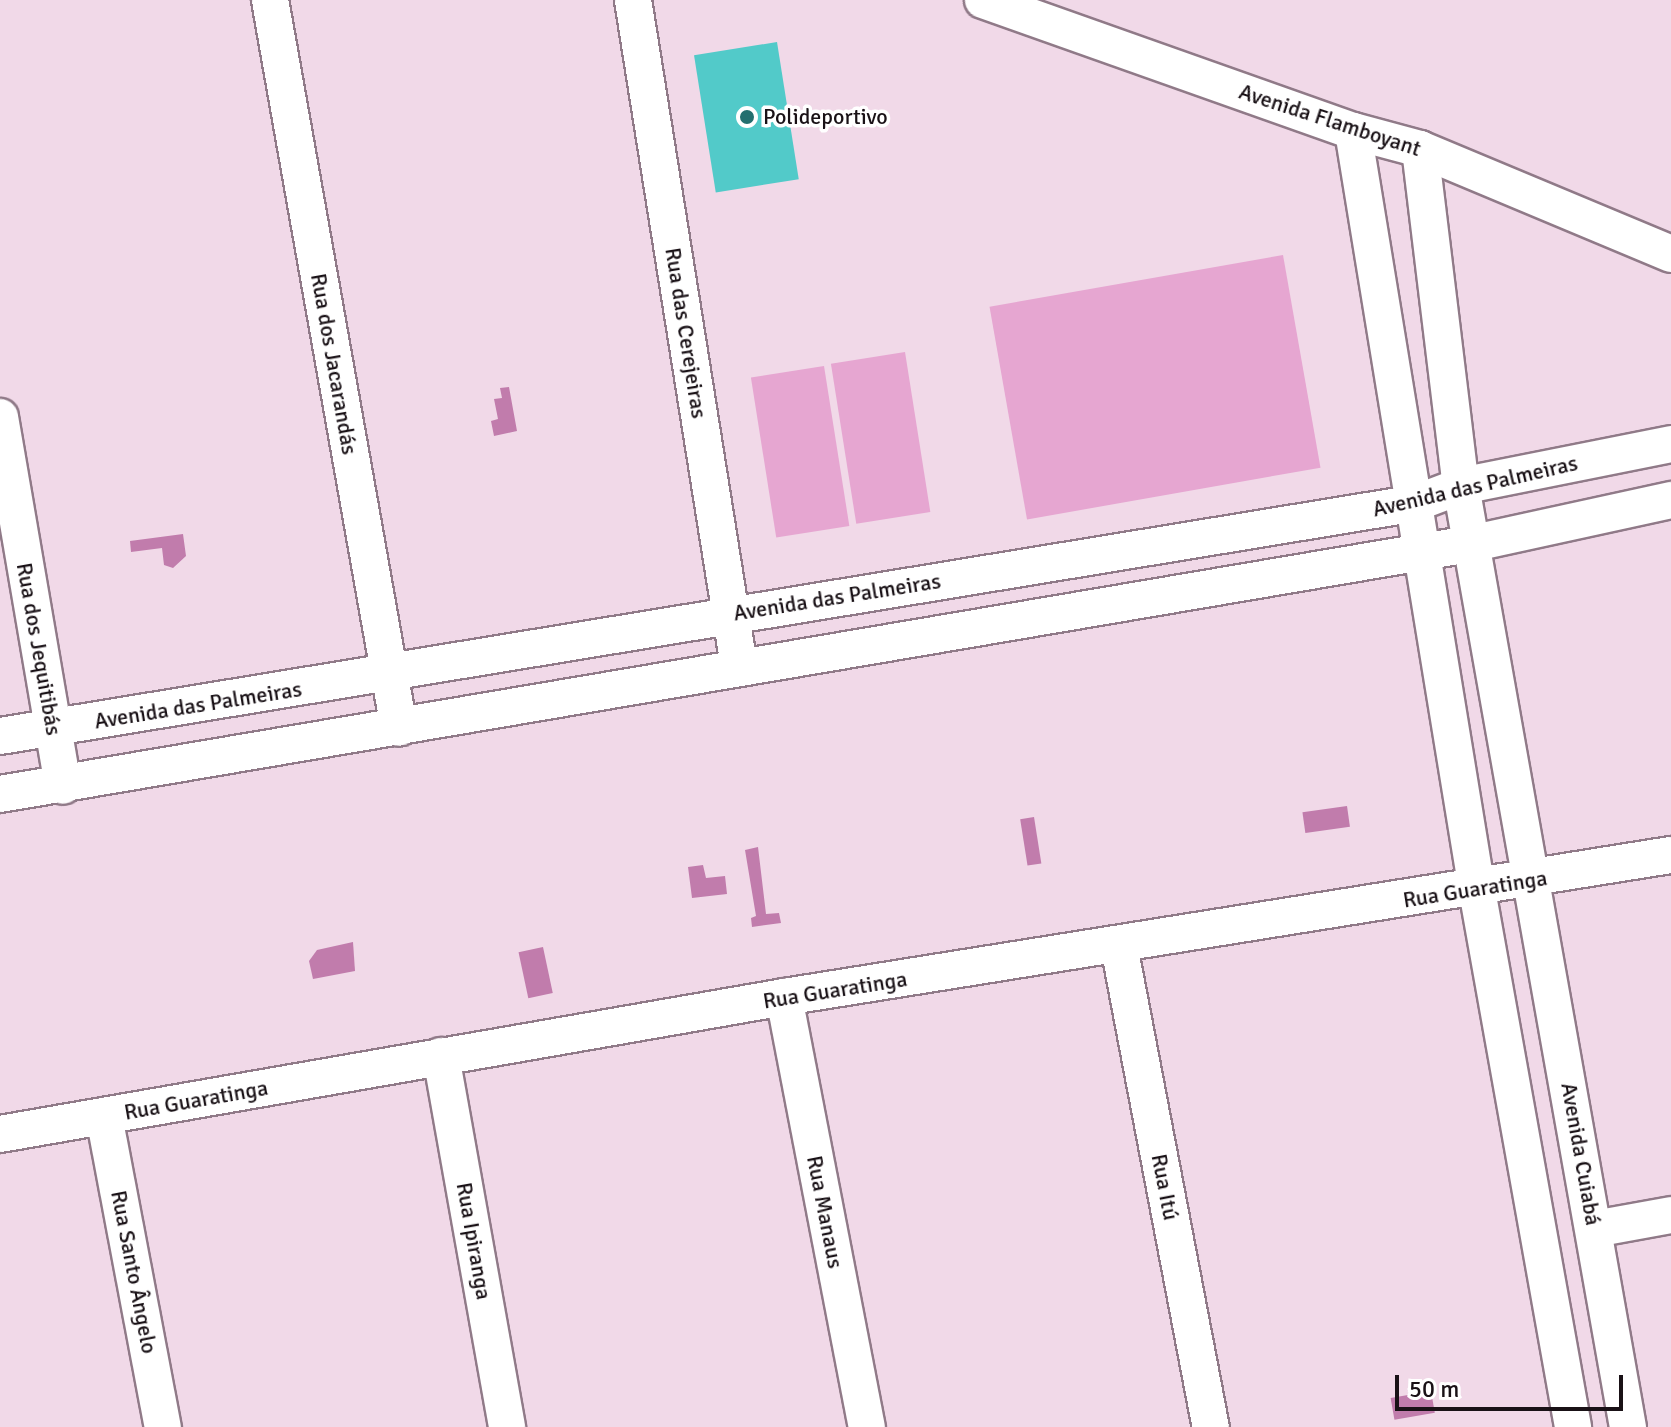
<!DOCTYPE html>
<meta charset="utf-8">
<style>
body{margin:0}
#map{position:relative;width:1671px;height:1427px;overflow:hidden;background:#f1d9e8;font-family:Signika,sans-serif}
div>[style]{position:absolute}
.green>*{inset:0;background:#e6a6d1;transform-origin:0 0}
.water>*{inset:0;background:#c17cac;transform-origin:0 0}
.building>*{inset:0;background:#52cac9;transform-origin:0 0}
.roads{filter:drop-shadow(2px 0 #907a88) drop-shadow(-2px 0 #907a88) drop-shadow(0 2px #907a88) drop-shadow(0 -2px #907a88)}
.minor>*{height:36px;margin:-18px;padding:0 18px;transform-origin:18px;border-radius:18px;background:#fff}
.dots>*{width:22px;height:22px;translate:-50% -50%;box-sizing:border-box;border:4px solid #fff;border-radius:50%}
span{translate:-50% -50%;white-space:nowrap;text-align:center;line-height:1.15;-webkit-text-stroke:7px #fff;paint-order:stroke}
.poi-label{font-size:22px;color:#191116}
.left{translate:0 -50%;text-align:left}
.street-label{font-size:22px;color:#191116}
.scale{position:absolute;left:1395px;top:1375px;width:228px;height:36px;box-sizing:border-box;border:4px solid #191116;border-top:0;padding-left:10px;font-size:24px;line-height:28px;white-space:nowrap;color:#191116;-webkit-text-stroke:6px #fff;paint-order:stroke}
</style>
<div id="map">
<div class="green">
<div style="left:1283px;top:255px;width:216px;height:298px;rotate:80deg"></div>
<div style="left:905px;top:352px;width:162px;height:75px;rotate:81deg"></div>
<div style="left:824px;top:366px;width:162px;height:74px;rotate:81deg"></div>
</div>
<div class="water">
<div style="clip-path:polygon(509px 387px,517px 431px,494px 436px,491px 421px,498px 419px,494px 399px,502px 398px,500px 388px)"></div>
<div style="clip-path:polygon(183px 534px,186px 556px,173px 568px,164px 565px,162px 548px,131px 552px,130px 541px)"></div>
<div style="left:1347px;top:806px;width:21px;height:45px;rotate:82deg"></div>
<div style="left:1034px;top:817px;width:47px;height:14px;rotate:81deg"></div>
<div style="clip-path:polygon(758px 847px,766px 914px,779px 913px,781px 923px,752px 927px,751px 918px,756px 916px,745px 850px)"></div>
<div style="clip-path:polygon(703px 865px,706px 878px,725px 876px,727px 894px,692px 898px,688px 867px)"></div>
<div style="clip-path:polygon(353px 942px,355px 971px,313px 979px,309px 961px,317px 950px)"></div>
<div style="left:543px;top:947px;width:47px;height:25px;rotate:78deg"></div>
<div style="left:1431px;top:1391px;width:22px;height:41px;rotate:80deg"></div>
</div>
<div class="building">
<div style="left:777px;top:42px;width:139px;height:84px;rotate:81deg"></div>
</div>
<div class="roads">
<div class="minor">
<div style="left:270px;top:0;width:739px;rotate:79.95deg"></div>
<div style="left:633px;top:0;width:674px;rotate:80.96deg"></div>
<div style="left:983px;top:0;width:393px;rotate:19.5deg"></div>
<div style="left:1353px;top:131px;width:69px;rotate:15deg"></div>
<div style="left:1420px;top:149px;width:272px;rotate:22.7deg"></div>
<div style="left:1353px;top:131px;width:769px;rotate:80.72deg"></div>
<div style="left:1477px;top:890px;width:546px;rotate:79.86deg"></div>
<div style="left:1420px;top:149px;width:339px;rotate:83.1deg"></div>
<div style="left:1461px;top:486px;width:956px;rotate:79.94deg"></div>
<div style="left:0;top:417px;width:374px;rotate:80.3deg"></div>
<div style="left:0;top:736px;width:1435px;rotate:-9.34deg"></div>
<div style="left:1416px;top:503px;width:48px;rotate:-20.7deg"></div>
<div style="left:1461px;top:486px;width:214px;rotate:-11.3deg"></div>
<div style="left:0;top:794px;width:1495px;rotate:-9.66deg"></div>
<div style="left:1474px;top:543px;width:202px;rotate:-12.3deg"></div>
<div style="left:1119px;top:946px;width:490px;rotate:79.2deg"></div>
<div style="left:784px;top:997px;width:438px;rotate:79.1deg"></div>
<div style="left:441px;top:1056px;width:377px;rotate:79.9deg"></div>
<div style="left:104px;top:1116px;width:317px;rotate:79.3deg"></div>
<div style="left:0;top:1134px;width:796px;rotate:-9.91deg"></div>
<div style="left:784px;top:997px;width:898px;rotate:-9.1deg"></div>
<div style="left:1594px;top:1229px;width:78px;rotate:-10.3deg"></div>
</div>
</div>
<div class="dots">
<div style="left:747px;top:117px;background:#246f6f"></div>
</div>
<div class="poi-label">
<span class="left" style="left:763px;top:117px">Polideportivo</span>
</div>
<div class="street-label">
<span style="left:1330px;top:120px;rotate:18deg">Avenida Flamboyant</span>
<span style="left:686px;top:333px;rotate:81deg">Rua das Cerejeiras</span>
<span style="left:334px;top:364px;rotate:80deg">Rua dos Jacarandás</span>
<span style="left:1475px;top:486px;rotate:-13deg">Avenida das Palmeiras</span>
<span style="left:837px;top:597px;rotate:-9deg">Avenida das Palmeiras</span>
<span style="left:39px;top:649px;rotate:80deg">Rua dos Jequitibás</span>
<span style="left:198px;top:705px;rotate:-9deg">Avenida das Palmeiras</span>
<span style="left:1475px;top:889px;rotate:-9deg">Rua Guaratinga</span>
<span style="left:835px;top:990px;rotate:-9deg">Rua Guaratinga</span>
<span style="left:196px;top:1100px;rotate:-10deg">Rua Guaratinga</span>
<span style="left:1581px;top:1154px;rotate:80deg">Avenida Cuiabá</span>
<span style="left:1165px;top:1187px;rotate:79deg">Rua Itú</span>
<span style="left:825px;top:1212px;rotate:79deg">Rua Manaus</span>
<span style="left:474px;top:1241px;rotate:80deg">Rua Ipiranga</span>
<span style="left:134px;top:1272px;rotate:79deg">Rua Santo Ângelo</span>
</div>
<div class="scale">50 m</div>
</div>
